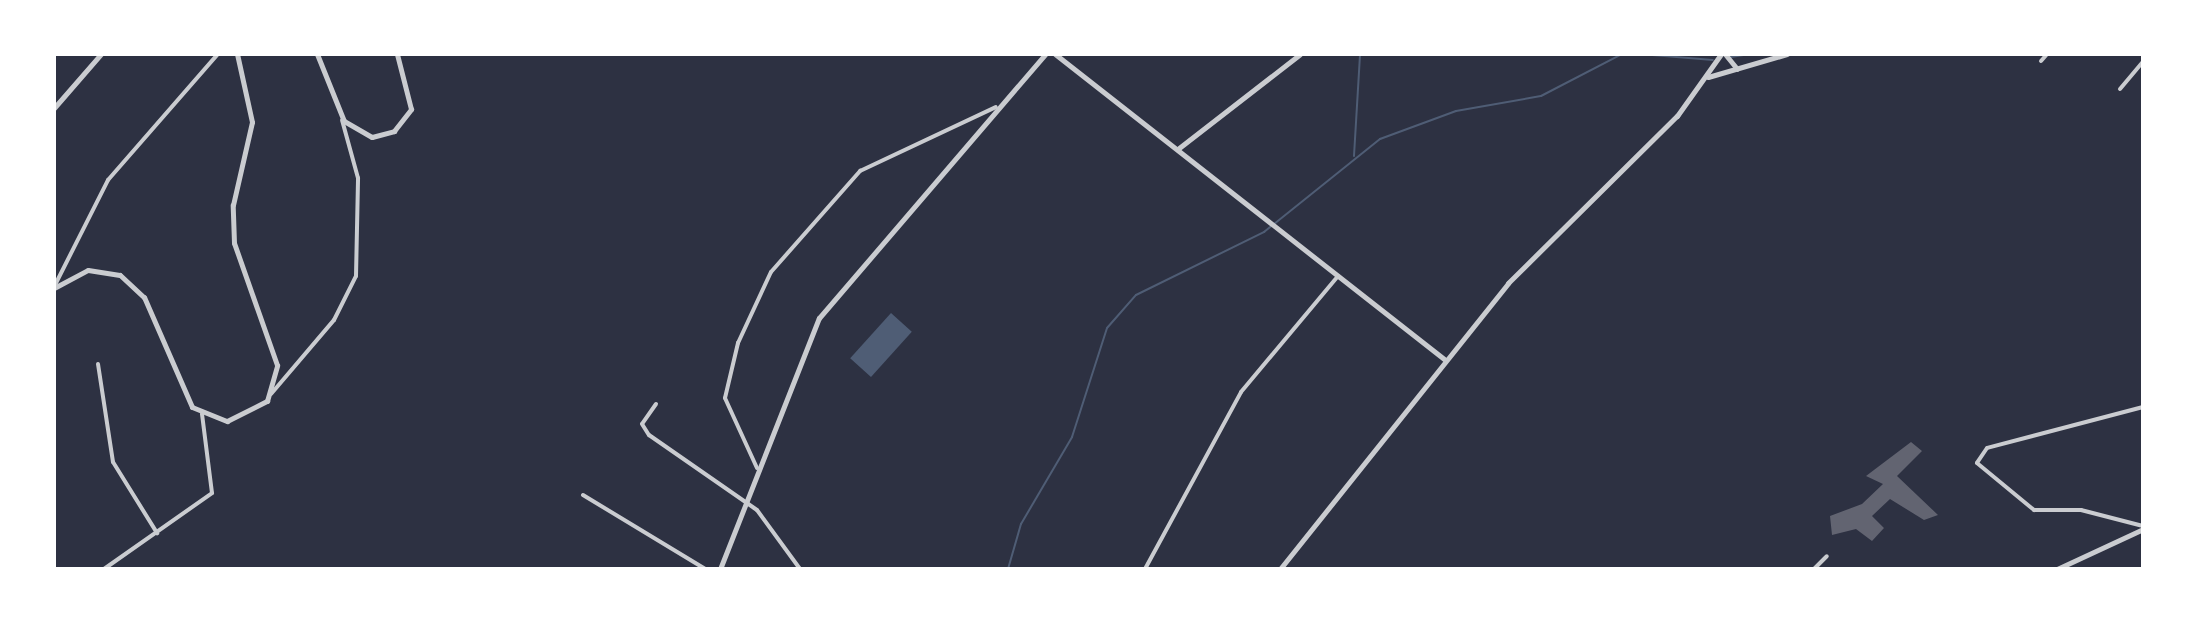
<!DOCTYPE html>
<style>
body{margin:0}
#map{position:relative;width:2197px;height:623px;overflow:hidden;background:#2d3142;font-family:Cabin,sans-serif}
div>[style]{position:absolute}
.water>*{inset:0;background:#4f5d75;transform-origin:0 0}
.stream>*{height:2px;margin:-1px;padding:0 1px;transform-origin:1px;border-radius:1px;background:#4f5d75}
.building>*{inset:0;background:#626471}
.minor>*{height:4px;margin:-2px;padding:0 2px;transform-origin:2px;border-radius:2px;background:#caccd0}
.tertiary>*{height:5px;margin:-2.5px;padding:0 2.5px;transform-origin:2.5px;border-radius:2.5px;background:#caccd0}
span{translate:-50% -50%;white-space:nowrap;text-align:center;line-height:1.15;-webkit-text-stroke:7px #fff;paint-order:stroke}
.frame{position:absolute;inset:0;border:56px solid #fff;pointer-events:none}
</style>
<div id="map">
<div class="water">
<div style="left:891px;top:313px;width:28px;height:61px;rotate:42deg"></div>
</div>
<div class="stream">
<div style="left:1640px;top:54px;width:73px;rotate:4.7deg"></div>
<div style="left:1731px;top:57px;width:19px;rotate:-9deg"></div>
<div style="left:1354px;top:156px;width:102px;rotate:-86.6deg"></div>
<div style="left:1008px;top:569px;width:47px;rotate:-73.9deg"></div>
<div style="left:1021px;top:524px;width:101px;rotate:-59.6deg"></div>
<div style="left:1072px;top:437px;width:114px;rotate:-72.2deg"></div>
<div style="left:1107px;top:328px;width:44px;rotate:-48.7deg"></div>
<div style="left:1136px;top:295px;width:143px;rotate:-26.2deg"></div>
<div style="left:1264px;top:232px;width:149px;rotate:-38.7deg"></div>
<div style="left:1380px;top:139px;width:81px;rotate:-20.2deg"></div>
<div style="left:1456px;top:111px;width:86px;rotate:-10deg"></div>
<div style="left:1541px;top:96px;width:91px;rotate:-27.4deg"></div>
</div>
<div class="building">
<div style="clip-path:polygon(1911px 442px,1922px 451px,1897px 476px,1938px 515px,1924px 520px,1890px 499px,1872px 516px,1884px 528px,1872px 541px,1856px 529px,1832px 535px,1830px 516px,1862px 504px,1883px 484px,1866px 476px)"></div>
</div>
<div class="minor">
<div style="left:2041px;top:61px;width:9px;rotate:-49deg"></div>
<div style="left:2120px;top:89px;width:35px;rotate:-50deg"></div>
<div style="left:54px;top:287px;width:120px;rotate:-63.2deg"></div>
<div style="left:108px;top:180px;width:167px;rotate:-48.9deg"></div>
<div style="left:98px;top:364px;width:99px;rotate:81.3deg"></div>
<div style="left:113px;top:462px;width:84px;rotate:58.2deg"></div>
<div style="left:271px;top:394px;width:97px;rotate:-49.6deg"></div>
<div style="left:334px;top:320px;width:49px;rotate:-63.4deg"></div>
<div style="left:356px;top:276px;width:98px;rotate:-88.8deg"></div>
<div style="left:358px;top:178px;width:60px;rotate:-105.4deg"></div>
<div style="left:656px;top:404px;width:24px;rotate:125deg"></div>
<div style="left:642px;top:424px;width:13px;rotate:58deg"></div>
<div style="left:649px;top:435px;width:131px;rotate:34.8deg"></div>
<div style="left:757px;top:510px;width:73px;rotate:53.9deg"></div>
<div style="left:2143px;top:407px;width:161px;rotate:165.3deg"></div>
<div style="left:1987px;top:448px;width:18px;rotate:124deg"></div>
<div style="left:1977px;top:463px;width:74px;rotate:39.5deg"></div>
<div style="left:2034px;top:510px;width:47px"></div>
<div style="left:2081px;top:510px;width:64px;rotate:14.5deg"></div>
<div style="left:757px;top:468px;width:77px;rotate:-114.6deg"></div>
<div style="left:725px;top:398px;width:57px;rotate:-76.7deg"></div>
<div style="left:738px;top:343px;width:78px;rotate:-65.1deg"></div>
<div style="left:771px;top:272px;width:135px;rotate:-48.6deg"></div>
<div style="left:860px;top:171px;width:150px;rotate:-25.2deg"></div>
<div style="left:583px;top:495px;width:143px;rotate:31.2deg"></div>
<div style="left:104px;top:569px;width:132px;rotate:-35.1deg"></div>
<div style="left:212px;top:493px;width:80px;rotate:-97.2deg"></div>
<div style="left:1145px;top:569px;width:201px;rotate:-61.5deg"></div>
<div style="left:1241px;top:392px;width:151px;rotate:-50.1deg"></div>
<div style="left:1814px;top:569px;width:18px;rotate:-45deg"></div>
</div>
<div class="tertiary">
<div style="left:317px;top:54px;width:72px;rotate:68.1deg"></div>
<div style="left:344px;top:121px;width:32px;rotate:30deg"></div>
<div style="left:372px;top:137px;width:23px;rotate:-15deg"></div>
<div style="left:394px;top:131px;width:28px;rotate:-52deg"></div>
<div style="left:411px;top:109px;width:57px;rotate:-104.3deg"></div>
<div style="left:1055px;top:54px;width:496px;rotate:38.1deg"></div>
<div style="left:1725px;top:54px;width:19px;rotate:51deg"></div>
<div style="left:1708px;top:77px;width:82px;rotate:-16.2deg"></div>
<div style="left:54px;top:108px;width:72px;rotate:-49deg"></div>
<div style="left:1179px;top:148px;width:153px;rotate:-37.8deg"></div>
<div style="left:54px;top:288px;width:38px;rotate:-28deg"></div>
<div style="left:88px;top:270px;width:32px;rotate:9deg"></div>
<div style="left:120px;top:275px;width:33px;rotate:43deg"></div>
<div style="left:144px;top:297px;width:120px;rotate:66.4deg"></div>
<div style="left:192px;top:407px;width:38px;rotate:22deg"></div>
<div style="left:227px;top:421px;width:45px;rotate:-26.6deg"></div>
<div style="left:267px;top:401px;width:37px;rotate:-74deg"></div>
<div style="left:277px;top:365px;width:129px;rotate:-109.4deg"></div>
<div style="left:234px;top:243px;width:38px;rotate:-92deg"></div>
<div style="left:233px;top:205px;width:85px;rotate:-77.1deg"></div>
<div style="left:252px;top:122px;width:70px;rotate:-102.4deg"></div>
<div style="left:720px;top:569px;width:270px;rotate:-68.5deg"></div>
<div style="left:819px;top:318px;width:348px;rotate:-49.4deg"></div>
<div style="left:1280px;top:569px;width:366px;rotate:-51.4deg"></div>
<div style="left:1508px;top:283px;width:238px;rotate:-44.7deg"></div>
<div style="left:1677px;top:116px;width:76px;rotate:-54.6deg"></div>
<div style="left:2057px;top:569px;width:95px;rotate:-24.9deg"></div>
</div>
<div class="frame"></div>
</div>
